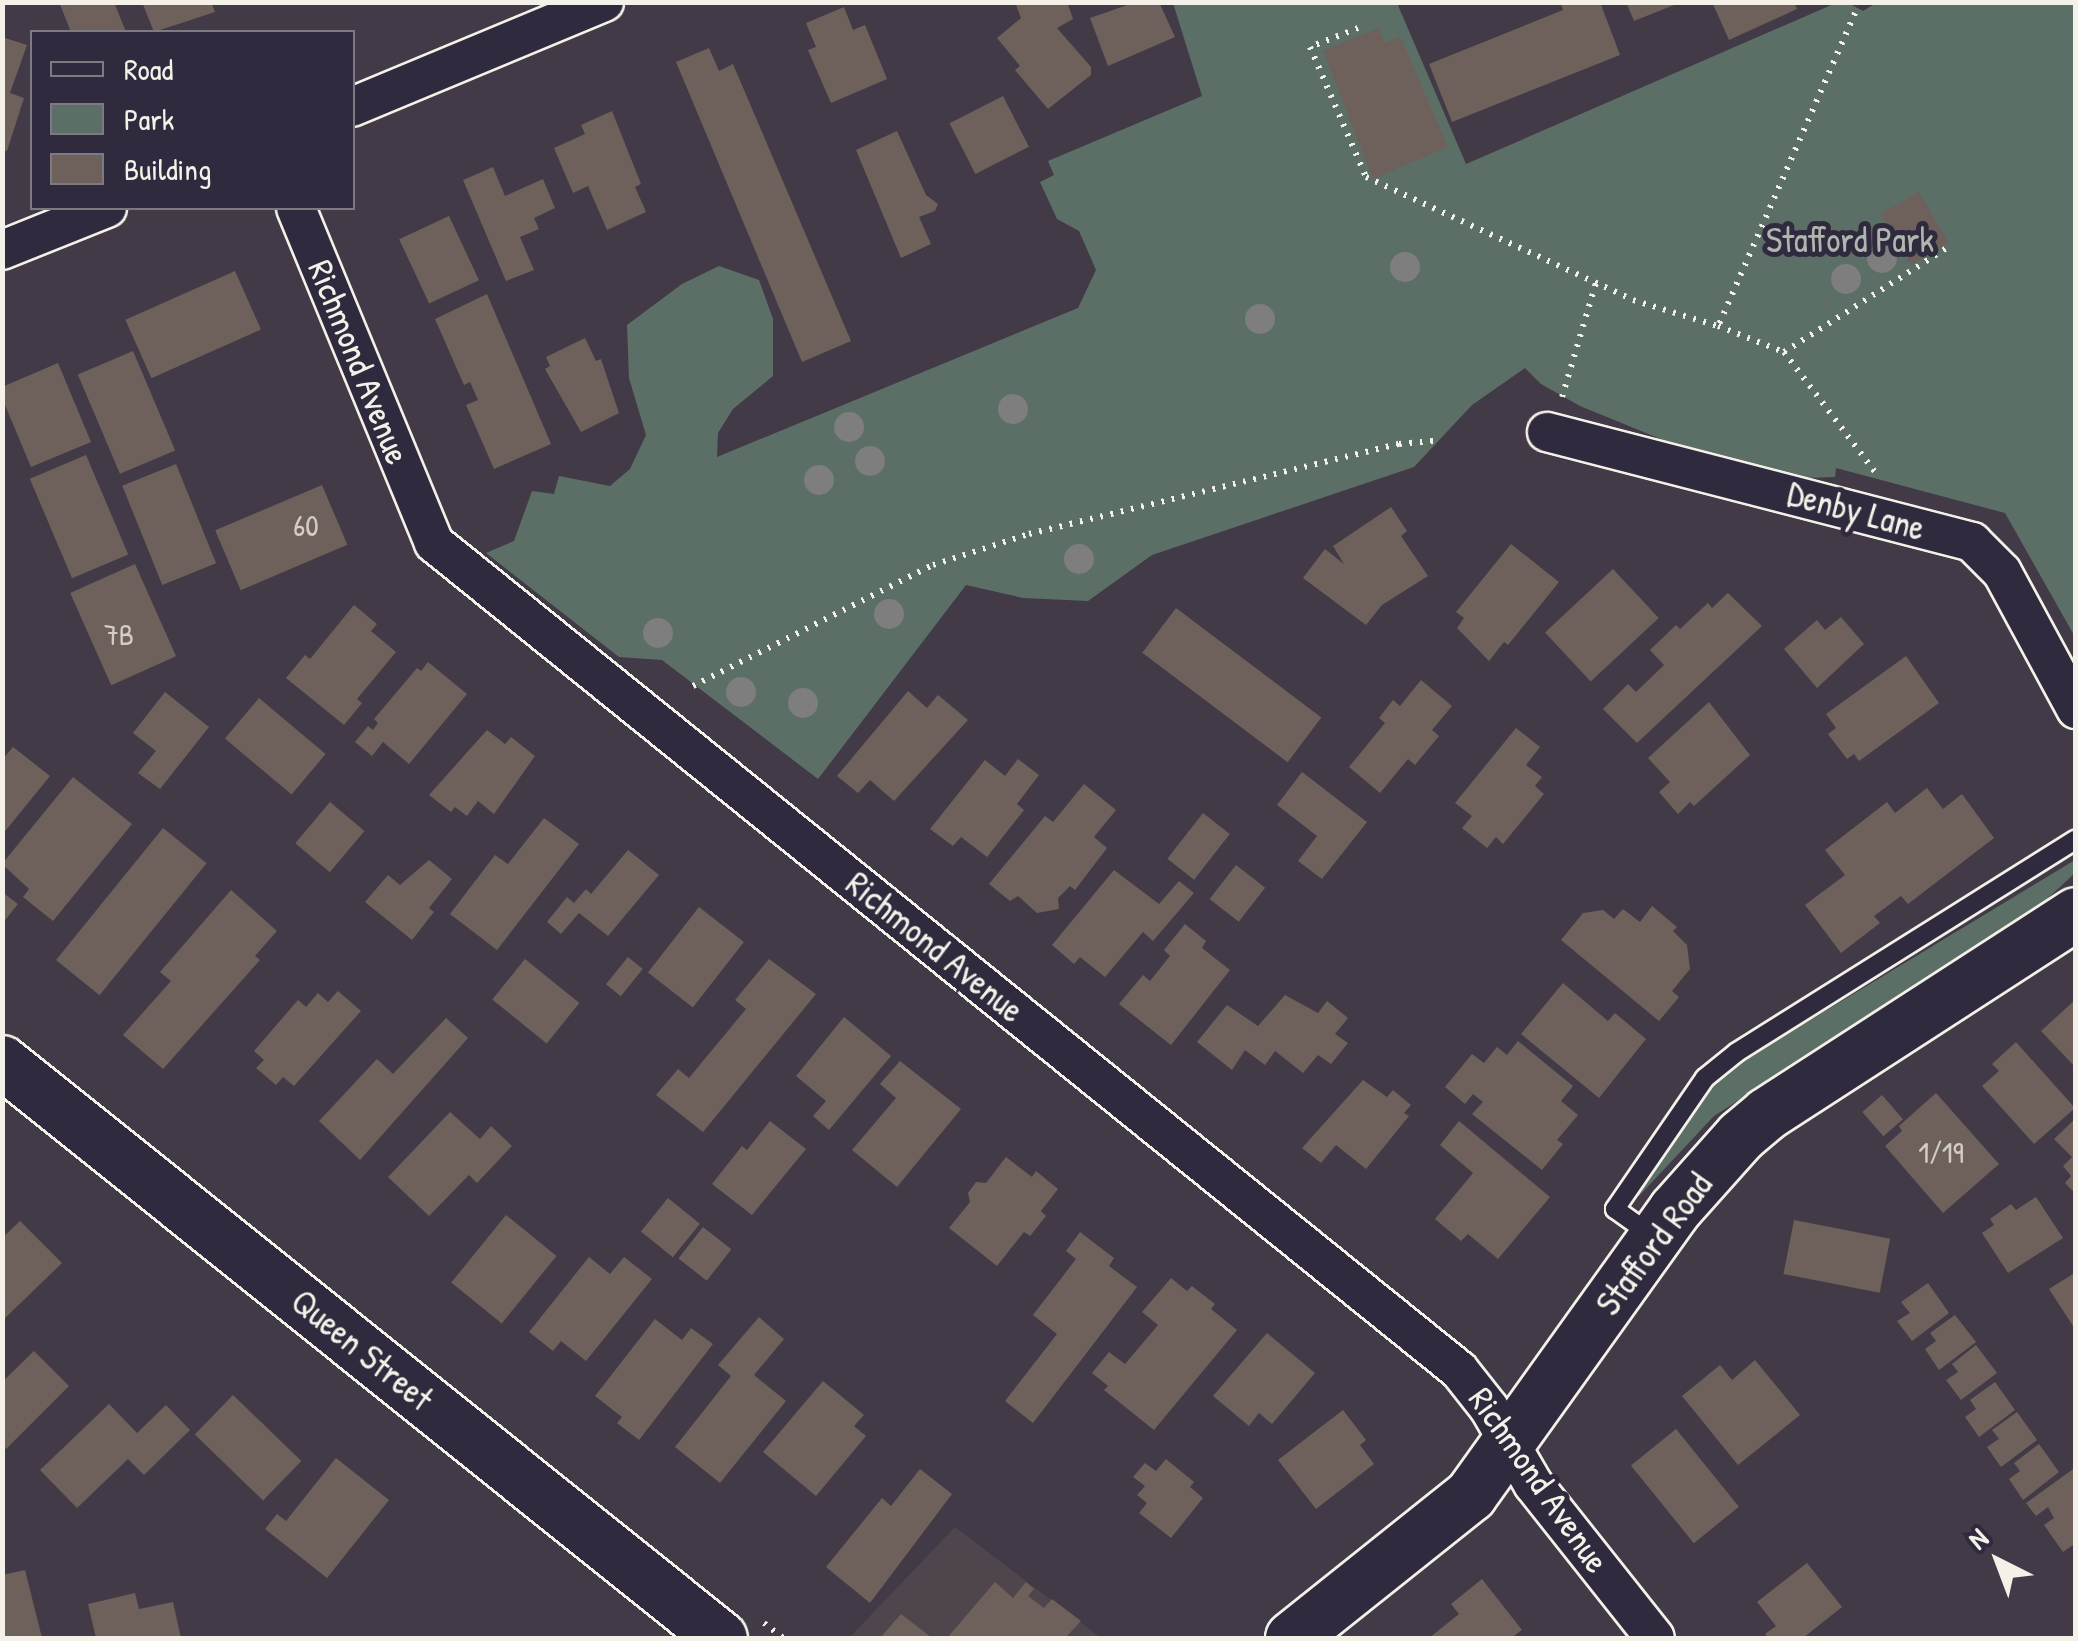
<!DOCTYPE html>
<style>
body{margin:0}
#map{position:relative;width:2078px;height:1641px;overflow:hidden;background:#423a46;font-family:"Patrick Hand",sans-serif}
div>[style]{position:absolute}
.built>*{inset:0;background:#4f464d}
.green>*{inset:0;background:#5c6f67}
.building>*{inset:0;background:#6e615c;transform-origin:0 0}
.path>*{height:6px;margin-top:-3px;transform-origin:0;background:repeating-linear-gradient(90deg,#f4f1e8 0 2.5px,transparent 0 10.5px)}
.roads{filter:drop-shadow(2px 0 #f4f1e8) drop-shadow(-2px 0 #f4f1e8) drop-shadow(0 2px #f4f1e8) drop-shadow(0 -2px #f4f1e8)}
.lane>*{height:18px;margin:-9px;padding:0 9px;transform-origin:9px;border-radius:9px;background:#2f2a3d}
.street>*{height:38px;margin:-19px;padding:0 19px;transform-origin:19px;border-radius:19px;background:#2f2a3d}
.secondary>*{height:52px;margin:-26px;padding:0 26px;transform-origin:26px;border-radius:26px;background:#2f2a3d}
.trees>*{width:30px;height:30px;margin:-15px;border-radius:50%;background:#7e7e7f}
span{translate:-50% -50%;white-space:nowrap;text-align:center;line-height:1.15;-webkit-text-stroke:10px #2f2a3d;paint-order:stroke}
.number-label{font-size:30px;color:#d2cdc5}
.number-label span{-webkit-text-stroke-width:0}
.park-label{font-size:35px;color:#b0b6ae}
.street-label{font-size:35px;color:#f4f1e8}
.frame{position:absolute;inset:0;border:5px solid #f4f1e8;pointer-events:none}
.legend{position:absolute;left:30px;top:30px;width:325px;height:180px;box-sizing:border-box;background:#2f2a3d;border:2px solid #7e7a81;margin:0;padding:12px 18px;list-style:none;font-size:30px;color:#f4f1e8}
.legend li{display:flex;align-items:center;gap:20px;height:50px}
.legend b{width:50px;border:2px solid #7e7a81}
.north{position:absolute;left:1948px;top:1511px;width:100px;height:100px;-webkit-text-stroke:8px #2f2a3d;paint-order:stroke;rotate:318deg;font-size:28px;font-weight:700;line-height:40px;text-align:center;color:#f4f1e8}
.north::after{content:'';display:block;margin:auto;width:35px;height:45px;background:#f4f1e8;clip-path:polygon(50% 0,100% 100%,50% 72%,0 100%)}
</style>
<div id="map">
<div class="built">
<div style="clip-path:polygon(955px 1527px,1101px 1638px,849px 1638px)"></div>
</div>
<div class="green">
<div style="clip-path:polygon(1878px 2px,2075px 3px,2075px 637px,2005px 513px,1836px 468px,1835px 477px,1778px 479px,1707px 458px,1580px 406px,1541px 384px,1525px 368px,1472px 405px,1414px 467px,1152px 555px,1088px 601px,1023px 598px,966px 585px,818px 779px,662px 660px,619px 657px,486px 553px,514px 541px,532px 491px,554px 494px,559px 476px,610px 486px,630px 469px,646px 435px,629px 378px,627px 325px,682px 284px,719px 266px,759px 280px,773px 319px,773px 376px,733px 409px,718px 433px,717px 457px,1078px 308px,1096px 270px,1079px 231px,1057px 219px,1040px 182px,1054px 175px,1048px 161px,1202px 96px,1173px 3px,1397px 3px,1466px 164px,1836px 3px,1848px 3px,1863px 11px)"></div>
<div style="clip-path:polygon(2075px 860px,2075px 873px,2031px 914px,1714px 1116px,1639px 1196px,1634px 1193px,1699px 1095px,1731px 1068px)"></div>
</div>
<div class="building">
<div style="clip-path:polygon(59px 2px,114px 2px,126px 32px,71px 32px)"></div>
<div style="clip-path:polygon(142px 2px,211px 2px,215px 12px,154px 32px)"></div>
<div style="clip-path:polygon(1015px 2px,1067px 2px,1073px 19px,1057px 28px,1091px 67px,1091px 75px,1048px 109px,1015px 70px,1020px 66px,997px 38px,1021px 18px)"></div>
<div style="clip-path:polygon(1136px 2px,1159px 2px,1175px 37px,1108px 66px,1090px 18px)"></div>
<div style="clip-path:polygon(1560px 2px,1600px 2px,1620px 55px,1452px 122px,1429px 64px,1563px 10px)"></div>
<div style="clip-path:polygon(1626px 2px,1679px 2px,1679px 3px,1634px 21px)"></div>
<div style="clip-path:polygon(1712px 2px,1794px 2px,1797px 9px,1729px 40px)"></div>
<div style="clip-path:polygon(844px 7px,853px 30px,865px 25px,887px 79px,831px 103px,808px 50px,816px 47px,806px 23px)"></div>
<div style="clip-path:polygon(1378px 28px,1385px 43px,1400px 36px,1448px 147px,1373px 179px,1323px 51px)"></div>
<div style="clip-path:polygon(2px 37px,27px 45px,10px 93px,24px 98px,7px 151px,2px 150px)"></div>
<div style="clip-path:polygon(709px 48px,719px 71px,733px 64px,851px 341px,802px 362px,676px 62px)"></div>
<div style="left:1003px;top:96px;width:57px;height:60px;rotate:63deg"></div>
<div style="clip-path:polygon(612px 111px,641px 184px,635px 187px,646px 212px,607px 230px,588px 186px,573px 193px,554px 148px,585px 134px,581px 125px)"></div>
<div style="clip-path:polygon(897px 131px,926px 195px,938px 204px,935px 211px,919px 217px,931px 244px,901px 258px,856px 150px)"></div>
<div style="clip-path:polygon(493px 167px,505px 196px,543px 179px,555px 208px,534px 218px,539px 229px,520px 237px,534px 270px,506px 281px,463px 180px)"></div>
<div style="left:1919px;top:192px;width:59px;height:44px;rotate:60deg"></div>
<div style="left:449px;top:216px;width:71px;height:55px;rotate:65deg"></div>
<div style="left:235px;top:271px;width:64px;height:120px;rotate:66deg"></div>
<div style="clip-path:polygon(487px 294px,551px 444px,494px 469px,466px 405px,478px 400px,470px 382px,464px 385px,435px 319px)"></div>
<div style="clip-path:polygon(585px 338px,596px 361px,601px 359px,619px 413px,581px 432px,545px 369px,550px 366px,546px 357px)"></div>
<div style="left:133px;top:351px;width:108px;height:60px;rotate:67deg"></div>
<div style="clip-path:polygon(58px 363px,91px 442px,31px 467px,2px 398px,2px 387px)"></div>
<div style="left:86px;top:455px;width:108px;height:61px;rotate:67deg"></div>
<div style="left:176px;top:464px;width:107px;height:58px;rotate:68deg"></div>
<div style="left:322px;top:485px;width:65px;height:116px;rotate:67deg"></div>
<div style="clip-path:polygon(1391px 507px,1407px 531px,1401px 536px,1428px 576px,1382px 605px,1366px 625px,1303px 578px,1325px 549px,1344px 564px,1333px 546px)"></div>
<div style="clip-path:polygon(1511px 544px,1559px 582px,1508px 645px,1504px 642px,1489px 661px,1457px 628px,1464px 618px,1456px 612px)"></div>
<div style="left:135px;top:564px;width:101px;height:71px;rotate:66deg"></div>
<div style="left:1613px;top:569px;width:67px;height:93px;rotate:47deg"></div>
<div style="clip-path:polygon(1728px 593px,1762px 626px,1637px 743px,1603px 709px,1628px 684px,1636px 692px,1664px 665px,1650px 650px,1676px 625px,1680px 629px,1708px 603px,1712px 608px)"></div>
<div style="clip-path:polygon(354px 605px,377px 624px,371px 631px,396px 652px,357px 699px,362px 703px,344px 725px,286px 678px,305px 655px,310px 659px)"></div>
<div style="left:1176px;top:608px;width:182px;height:56px;rotate:37deg"></div>
<div style="clip-path:polygon(1841px 617px,1864px 644px,1817px 688px,1784px 649px,1817px 620px,1825px 630px)"></div>
<div style="clip-path:polygon(1906px 656px,1939px 703px,1859px 761px,1854px 754px,1847px 759px,1828px 734px,1836px 728px,1826px 714px)"></div>
<div style="clip-path:polygon(428px 662px,467px 694px,409px 764px,383px 742px,372px 756px,355px 742px,368px 726px,373px 730px,378px 723px,374px 719px,417px 668px,421px 671px)"></div>
<div style="clip-path:polygon(1421px 680px,1452px 706px,1432px 730px,1439px 736px,1415px 765px,1408px 759px,1380px 793px,1349px 767px,1385px 723px,1379px 718px,1393px 700px,1400px 706px)"></div>
<div style="clip-path:polygon(908px 691px,927px 708px,938px 695px,968px 720px,894px 801px,870px 780px,858px 793px,837px 776px)"></div>
<div style="clip-path:polygon(165px 692px,209px 727px,160px 789px,138px 773px,156px 751px,133px 733px)"></div>
<div style="left:259px;top:698px;width:87px;height:53px;rotate:40deg"></div>
<div style="clip-path:polygon(1709px 702px,1750px 755px,1694px 806px,1690px 802px,1678px 814px,1659px 792px,1670px 782px,1648px 758px)"></div>
<div style="clip-path:polygon(1516px 728px,1540px 747px,1526px 765px,1542px 777px,1535px 786px,1544px 794px,1503px 844px,1496px 837px,1487px 848px,1462px 828px,1472px 816px,1455px 803px)"></div>
<div style="clip-path:polygon(487px 730px,505px 744px,511px 737px,535px 756px,494px 814px,478px 801px,467px 816px,455px 807px,451px 812px,429px 795px)"></div>
<div style="clip-path:polygon(13px 747px,50px 776px,2px 835px,2px 760px)"></div>
<div style="clip-path:polygon(1018px 759px,1039px 775px,1017px 804px,1024px 810px,987px 857px,961px 837px,953px 846px,930px 829px,985px 760px,1005px 776px)"></div>
<div style="clip-path:polygon(1302px 772px,1367px 822px,1322px 879px,1298px 861px,1317px 836px,1277px 805px)"></div>
<div style="clip-path:polygon(73px 777px,132px 824px,53px 921px,23px 897px,29px 889px,2px 864px)"></div>
<div style="clip-path:polygon(1084px 784px,1116px 810px,1094px 837px,1107px 848px,1075px 890px,1070px 886px,1058px 898px,1059px 909px,1037px 913px,1018px 896px,1010px 901px,989px 884px,1045px 816px,1053px 822px)"></div>
<div style="clip-path:polygon(1927px 788px,1943px 809px,1962px 794px,1994px 838px,1908px 904px,1901px 896px,1874px 916px,1880px 923px,1841px 953px,1805px 905px,1845px 875px,1825px 850px,1887px 802px,1895px 813px)"></div>
<div style="left:330px;top:802px;width:45px;height:54px;rotate:40deg"></div>
<div style="left:1203px;top:813px;width:34px;height:58px;rotate:38deg"></div>
<div style="clip-path:polygon(544px 818px,579px 844px,497px 950px,450px 914px,495px 855px,508px 864px)"></div>
<div style="left:163px;top:828px;width:56px;height:170px;rotate:39deg"></div>
<div style="clip-path:polygon(628px 850px,659px 875px,608px 936px,579px 913px,561px 934px,547px 922px,567px 897px,574px 903px,586px 889px,591px 894px)"></div>
<div style="clip-path:polygon(429px 860px,452px 879px,429px 908px,434px 912px,412px 940px,365px 902px,388px 875px,400px 885px)"></div>
<div style="left:1236px;top:865px;width:37px;height:43px;rotate:38deg"></div>
<div style="clip-path:polygon(1114px 870px,1159px 904px,1179px 881px,1194px 893px,1153px 941px,1143px 932px,1105px 977px,1080px 957px,1074px 964px,1052px 945px)"></div>
<div style="clip-path:polygon(231px 890px,277px 931px,255px 956px,260px 960px,163px 1069px,123px 1035px,171px 981px,160px 972px)"></div>
<div style="clip-path:polygon(2px 892px,18px 904px,2px 924px)"></div>
<div style="clip-path:polygon(1652px 906px,1677px 927px,1673px 931px,1687px 945px,1690px 969px,1672px 991px,1679px 997px,1659px 1021px,1561px 940px,1583px 913px,1603px 910px,1614px 919px,1623px 909px,1640px 922px)"></div>
<div style="left:699px;top:907px;width:57px;height:83px;rotate:38deg"></div>
<div style="clip-path:polygon(1185px 924px,1206px 941px,1202px 948px,1230px 970px,1171px 1045px,1119px 1004px,1143px 975px,1150px 981px,1170px 956px,1164px 950px)"></div>
<div style="left:628px;top:957px;width:19px;height:35px;rotate:39deg"></div>
<div style="left:525px;top:959px;width:70px;height:52px;rotate:39deg"></div>
<div style="clip-path:polygon(769px 959px,816px 994px,703px 1132px,656px 1095px,678px 1069px,689px 1078px,746px 1009px,735px 1000px)"></div>
<div style="clip-path:polygon(1563px 983px,1608px 1021px,1615px 1013px,1646px 1039px,1599px 1098px,1521px 1034px)"></div>
<div style="clip-path:polygon(338px 991px,361px 1011px,294px 1086px,283px 1077px,276px 1085px,256px 1068px,264px 1060px,254px 1051px,298px 1000px,306px 1007px,318px 993px,328px 1002px)"></div>
<div style="clip-path:polygon(1285px 995px,1318px 1013px,1327px 1001px,1348px 1018px,1335px 1034px,1348px 1043px,1331px 1064px,1318px 1055px,1303px 1073px,1275px 1051px,1265px 1065px,1245px 1050px,1232px 1070px,1197px 1042px,1227px 1005px,1258px 1026px)"></div>
<div style="clip-path:polygon(2076px 999px,2076px 1068px,2041px 1031px)"></div>
<div style="clip-path:polygon(844px 1017px,891px 1056px,829px 1130px,813px 1116px,826px 1101px,796px 1076px)"></div>
<div style="clip-path:polygon(446px 1018px,468px 1038px,360px 1160px,319px 1121px,377px 1059px,393px 1074px)"></div>
<div style="clip-path:polygon(1518px 1041px,1573px 1086px,1561px 1101px,1578px 1115px,1557px 1140px,1563px 1144px,1542px 1170px,1472px 1114px,1483px 1102px,1473px 1094px,1465px 1104px,1445px 1087px,1472px 1054px,1484px 1063px,1497px 1047px,1507px 1055px)"></div>
<div style="clip-path:polygon(2016px 1042px,2075px 1108px,2034px 1144px,1982px 1086px,1999px 1071px,1992px 1064px)"></div>
<div style="clip-path:polygon(900px 1061px,961px 1109px,897px 1187px,852px 1150px,896px 1098px,880px 1084px)"></div>
<div style="clip-path:polygon(1363px 1080px,1387px 1097px,1393px 1090px,1411px 1105px,1404px 1113px,1409px 1116px,1366px 1169px,1336px 1145px,1321px 1163px,1302px 1148px)"></div>
<div style="clip-path:polygon(1936px 1093px,1999px 1164px,1943px 1213px,1885px 1146px,1902px 1131px,1899px 1126px)"></div>
<div style="left:1882px;top:1095px;width:32px;height:26px;rotate:49deg"></div>
<div style="clip-path:polygon(450px 1112px,480px 1139px,491px 1126px,512px 1146px,477px 1183px,469px 1175px,429px 1216px,388px 1177px)"></div>
<div style="clip-path:polygon(2076px 1118px,2076px 1194px,2065px 1183px,2071px 1176px,2063px 1166px,2072px 1157px,2054px 1139px)"></div>
<div style="clip-path:polygon(770px 1121px,806px 1149px,752px 1215px,712px 1184px,742px 1146px,747px 1150px)"></div>
<div style="clip-path:polygon(1459px 1121px,1550px 1197px,1498px 1259px,1468px 1234px,1461px 1241px,1435px 1219px,1473px 1173px,1440px 1145px)"></div>
<div style="clip-path:polygon(1006px 1157px,1032px 1177px,1036px 1171px,1058px 1189px,1041px 1211px,1046px 1216px,1030px 1236px,1024px 1232px,997px 1266px,949px 1228px,970px 1202px,968px 1193px,976px 1182px,986px 1183px)"></div>
<div style="clip-path:polygon(2036px 1197px,2063px 1238px,2008px 1273px,1982px 1233px,1994px 1225px,1990px 1219px,2011px 1204px,2016px 1210px)"></div>
<div style="left:668px;top:1198px;width:41px;height:43px;rotate:39deg"></div>
<div style="left:506px;top:1215px;width:65px;height:87px;rotate:39deg"></div>
<div style="left:1794px;top:1220px;width:98px;height:55px;rotate:11deg"></div>
<div style="clip-path:polygon(20px 1221px,62px 1263px,2px 1321px,2px 1238px)"></div>
<div style="left:703px;top:1227px;width:36px;height:40px;rotate:38deg"></div>
<div style="clip-path:polygon(1080px 1232px,1114px 1258px,1109px 1266px,1137px 1287px,1033px 1423px,1005px 1401px,1057px 1334px,1033px 1315px,1076px 1259px,1066px 1251px)"></div>
<div style="clip-path:polygon(589px 1257px,610px 1274px,624px 1257px,652px 1279px,586px 1361px,561px 1341px,553px 1351px,529px 1332px)"></div>
<div style="clip-path:polygon(2076px 1272px,2076px 1324px,2073px 1326px,2049px 1289px)"></div>
<div style="clip-path:polygon(1171px 1278px,1187px 1291px,1192px 1286px,1215px 1304px,1211px 1309px,1237px 1330px,1154px 1430px,1104px 1390px,1108px 1386px,1092px 1373px,1109px 1352px,1125px 1364px,1158px 1325px,1142px 1312px)"></div>
<div style="clip-path:polygon(1928px 1283px,1949px 1313px,1912px 1341px,1897px 1321px,1910px 1313px,1901px 1302px)"></div>
<div style="clip-path:polygon(1955px 1315px,1976px 1342px,1939px 1370px,1925px 1349px,1936px 1341px,1930px 1333px)"></div>
<div style="clip-path:polygon(759px 1317px,784px 1339px,754px 1375px,786px 1401px,720px 1483px,675px 1447px,731px 1376px,718px 1365px)"></div>
<div style="clip-path:polygon(655px 1319px,682px 1340px,691px 1328px,713px 1344px,639px 1440px,617px 1423px,622px 1417px,595px 1396px)"></div>
<div style="clip-path:polygon(1267px 1333px,1315px 1373px,1272px 1424px,1259px 1413px,1249px 1426px,1213px 1396px)"></div>
<div style="clip-path:polygon(1976px 1345px,1997px 1373px,1961px 1400px,1946px 1380px,1958px 1372px,1952px 1364px)"></div>
<div style="clip-path:polygon(34px 1351px,69px 1386px,6px 1449px,2px 1445px,2px 1382px)"></div>
<div style="clip-path:polygon(1755px 1360px,1800px 1415px,1738px 1465px,1682px 1396px,1720px 1365px,1732px 1380px)"></div>
<div style="clip-path:polygon(823px 1381px,864px 1415px,854px 1426px,866px 1436px,816px 1496px,763px 1452px)"></div>
<div style="clip-path:polygon(1995px 1382px,2015px 1410px,1979px 1437px,1965px 1417px,1976px 1409px,1970px 1400px)"></div>
<div style="left:233px;top:1395px;width:95px;height:55px;rotate:44deg"></div>
<div style="clip-path:polygon(109px 1404px,137px 1433px,166px 1405px,190px 1430px,144px 1475px,128px 1459px,77px 1508px,40px 1470px)"></div>
<div style="clip-path:polygon(1343px 1410px,1366px 1440px,1360px 1445px,1374px 1464px,1316px 1509px,1278px 1460px)"></div>
<div style="clip-path:polygon(2017px 1412px,2037px 1440px,2001px 1467px,1987px 1447px,1999px 1439px,1992px 1430px)"></div>
<div style="left:1676px;top:1429px;width:100px;height:58px;rotate:51deg"></div>
<div style="clip-path:polygon(2039px 1444px,2059px 1472px,2023px 1500px,2009px 1479px,2020px 1471px,2014px 1463px)"></div>
<div style="clip-path:polygon(336px 1458px,389px 1500px,327px 1578px,265px 1529px,277px 1514px,286px 1521px)"></div>
<div style="clip-path:polygon(1166px 1459px,1194px 1482px,1190px 1487px,1203px 1498px,1171px 1538px,1139px 1513px,1147px 1503px,1137px 1495px,1145px 1486px,1133px 1477px,1145px 1463px,1156px 1471px)"></div>
<div style="clip-path:polygon(2076px 1467px,2076px 1543px,2063px 1552px,2044px 1525px,2054px 1518px,2048px 1507px,2036px 1516px,2026px 1503px)"></div>
<div style="clip-path:polygon(920px 1469px,952px 1494px,870px 1603px,826px 1567px,882px 1498px,891px 1506px)"></div>
<div style="clip-path:polygon(1807px 1563px,1842px 1607px,1803px 1638px,1768px 1638px,1765px 1634px,1776px 1626px,1757px 1602px)"></div>
<div style="clip-path:polygon(25px 1570px,42px 1638px,2px 1638px,2px 1575px)"></div>
<div style="clip-path:polygon(1482px 1579px,1522px 1630px,1511px 1638px,1429px 1638px,1459px 1614px,1451px 1604px)"></div>
<div style="clip-path:polygon(995px 1582px,1013px 1598px,1026px 1582px,1034px 1589px,1028px 1596px,1044px 1608px,1052px 1599px,1081px 1621px,1065px 1638px,947px 1638px)"></div>
<div style="clip-path:polygon(135px 1593px,139px 1609px,173px 1602px,181px 1638px,96px 1638px,88px 1604px)"></div>
<div style="clip-path:polygon(901px 1614px,932px 1638px,880px 1638px)"></div>
</div>
<div class="path">
<div style="left:1855px;top:13px;width:342px;rotate:113.6deg"></div>
<div style="left:1718px;top:326px;width:71px;rotate:21.5deg"></div>
<div style="left:1784px;top:352px;width:156px;rotate:52.8deg"></div>
<div style="left:1358px;top:28px;width:52px;rotate:158.4deg"></div>
<div style="left:1310px;top:47px;width:142px;rotate:66.7deg"></div>
<div style="left:1366px;top:177px;width:294px;rotate:24.7deg"></div>
<div style="left:1633px;top:300px;width:89px;rotate:17deg"></div>
<div style="left:1784px;top:352px;width:195px;rotate:-32.6deg"></div>
<div style="left:1562px;top:397px;width:119px;rotate:-73.4deg"></div>
<div style="left:693px;top:686px;width:269px;rotate:-26.8deg"></div>
<div style="left:933px;top:565px;width:101px;rotate:-17.9deg"></div>
<div style="left:1029px;top:534px;width:381px;rotate:-13.7deg"></div>
<div style="left:1399px;top:444px;width:36px;rotate:-5deg"></div>
<div style="left:764px;top:1623px;width:24px;rotate:38deg"></div>
</div>
<div class="roads">
<div class="lane">
<div style="left:1650px;top:1234px;width:43px;rotate:-144.5deg"></div>
<div style="left:1615px;top:1209px;width:159px;rotate:-55.5deg"></div>
<div style="left:1705px;top:1078px;width:41px;rotate:-39.1deg"></div>
<div style="left:1737px;top:1052px;width:400px;rotate:-32.1deg"></div>
</div>
<div class="street">
<div style="left:352px;top:107px;width:273px;rotate:-22.6deg"></div>
<div style="left:296px;top:208px;width:362px;rotate:67.6deg"></div>
<div style="left:434px;top:543px;width:1317px;rotate:38.9deg"></div>
<div style="left:1459px;top:1370px;width:48px;rotate:51.7deg"></div>
<div style="left:1489px;top:1408px;width:88px;rotate:59.9deg"></div>
<div style="left:1533px;top:1484px;width:196px;rotate:51.6deg"></div>
<div style="left:2px;top:250px;width:113px;rotate:-21.8deg"></div>
<div style="left:1547px;top:432px;width:439px;rotate:14.5deg"></div>
<div style="left:1972px;top:542px;width:42px;rotate:45deg"></div>
<div style="left:2002px;top:572px;width:156px;rotate:61.6deg"></div>
</div>
<div class="secondary">
<div style="left:2px;top:1062px;width:921px;rotate:38.7deg"></div>
<div style="left:1292px;top:1638px;width:229px;rotate:-38.6deg"></div>
<div style="left:1471px;top:1495px;width:350px;rotate:-54.4deg"></div>
<div style="left:1675px;top:1210px;width:99px;rotate:-48.3deg"></div>
<div style="left:1741px;top:1136px;width:34px;rotate:-40deg"></div>
<div style="left:1767px;top:1114px;width:368px;rotate:-32.9deg"></div>
</div>
</div>
<div class="trees">
<div style="left:1882px;top:258px"></div>
<div style="left:1405px;top:267px"></div>
<div style="left:1846px;top:279px"></div>
<div style="left:1260px;top:319px"></div>
<div style="left:1013px;top:409px"></div>
<div style="left:849px;top:427px"></div>
<div style="left:870px;top:461px"></div>
<div style="left:819px;top:480px"></div>
<div style="left:1079px;top:559px"></div>
<div style="left:889px;top:614px"></div>
<div style="left:658px;top:633px"></div>
<div style="left:741px;top:692px"></div>
<div style="left:803px;top:703px"></div>
</div>
<div class="number-label">
<span style="left:306px;top:525px">60</span>
<span style="left:119px;top:634px">7B</span>
<span style="left:1941px;top:1152px">1/19</span>
</div>
<div class="park-label">
<span style="left:1850px;top:240px">Stafford Park</span>
</div>
<div class="street-label">
<span style="left:359px;top:362px;rotate:68deg">Richmond Avenue</span>
<span style="left:1856px;top:511px;rotate:15deg">Denby Lane</span>
<span style="left:935px;top:947px;rotate:39deg">Richmond Avenue</span>
<span style="left:1654px;top:1244px;rotate:-53deg">Stafford Road</span>
<span style="left:362px;top:1350px;rotate:39deg">Queen Street</span>
<span style="left:1539px;top:1480px;rotate:55deg">Richmond Avenue</span>
</div>
<div class="frame"></div>
<ul class="legend">
<li><b style="height:12px;background:#2f2a3d"></b>Road</li>
<li><b style="height:28px;background:#5c6f67"></b>Park</li>
<li><b style="height:28px;background:#6e615c"></b>Building</li>
</ul>
<div class="north">N</div>
</div>
